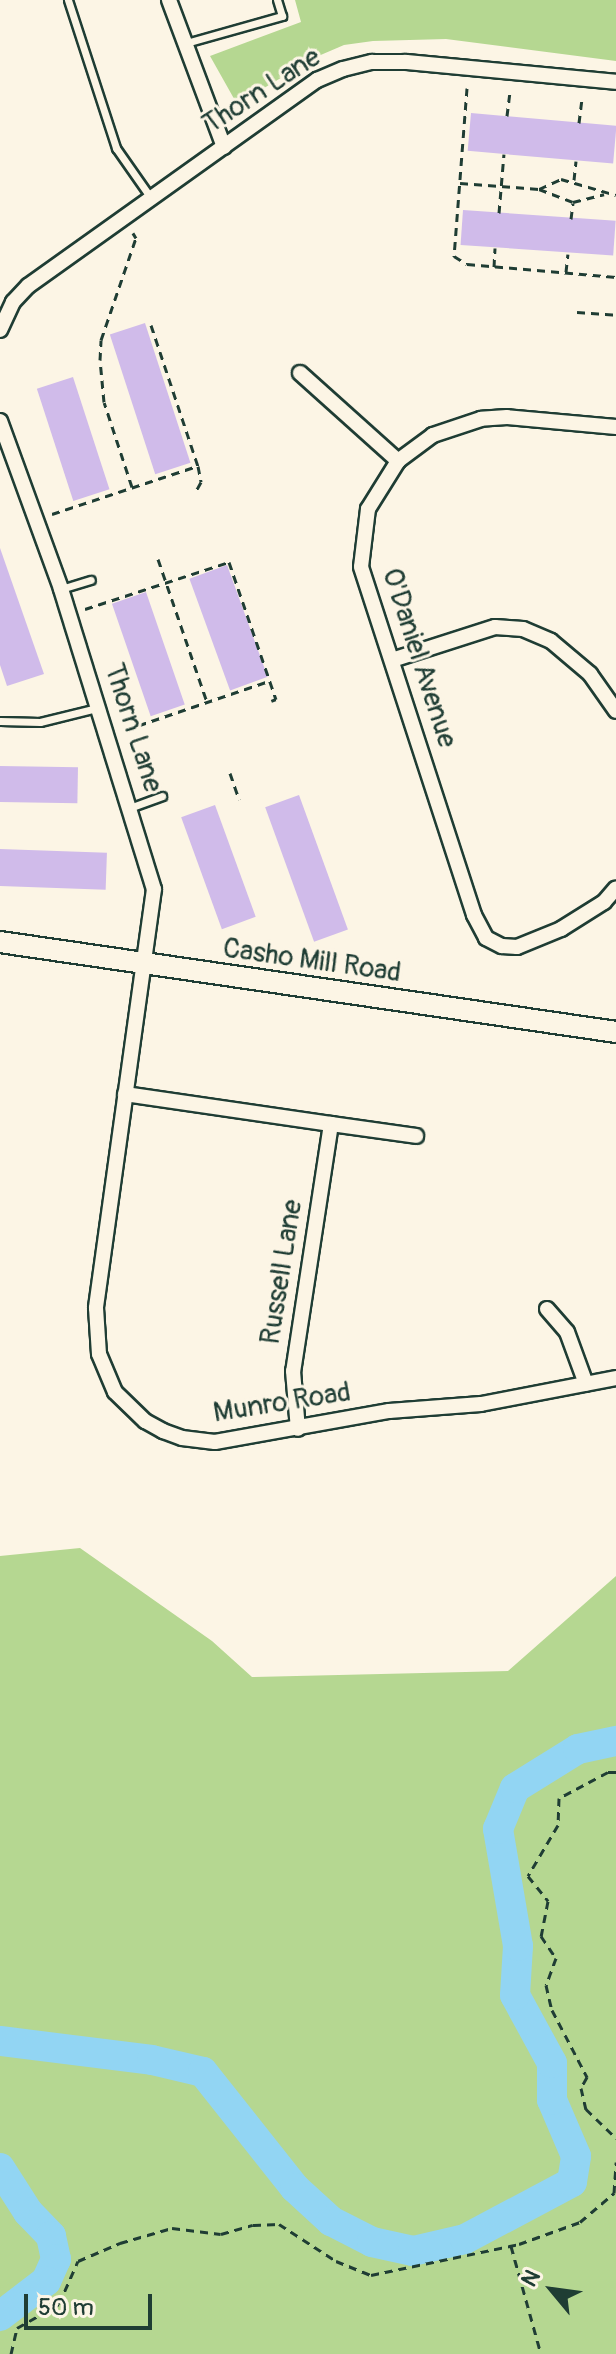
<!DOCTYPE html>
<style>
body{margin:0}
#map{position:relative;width:616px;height:2354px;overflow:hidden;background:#fcf5e5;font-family:Pangolin,sans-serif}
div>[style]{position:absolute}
.green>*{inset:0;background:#b5d791}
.river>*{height:30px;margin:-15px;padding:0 15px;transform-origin:15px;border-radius:15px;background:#92d5f3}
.building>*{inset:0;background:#d0bbea;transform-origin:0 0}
.path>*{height:3px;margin-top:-1.5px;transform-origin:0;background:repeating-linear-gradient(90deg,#1f3d34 0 8px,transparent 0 14px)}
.roads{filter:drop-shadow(2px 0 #1f3d34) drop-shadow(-2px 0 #1f3d34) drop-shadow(0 2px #1f3d34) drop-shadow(0 -2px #1f3d34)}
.lane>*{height:7px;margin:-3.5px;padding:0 3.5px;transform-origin:3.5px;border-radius:3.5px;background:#fcf5e5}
.street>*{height:14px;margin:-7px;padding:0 7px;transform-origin:7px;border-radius:7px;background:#fcf5e5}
.secondary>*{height:20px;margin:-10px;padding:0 10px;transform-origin:10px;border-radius:10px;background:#fcf5e5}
span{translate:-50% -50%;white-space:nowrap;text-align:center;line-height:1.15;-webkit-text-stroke:6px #fcf5e5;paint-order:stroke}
.street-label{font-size:28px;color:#1f3d34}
.north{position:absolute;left:512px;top:2250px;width:80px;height:80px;-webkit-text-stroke:6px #fcf5e5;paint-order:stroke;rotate:299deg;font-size:22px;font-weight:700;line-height:32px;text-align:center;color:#1f3d34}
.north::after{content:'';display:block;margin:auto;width:28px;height:36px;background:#1f3d34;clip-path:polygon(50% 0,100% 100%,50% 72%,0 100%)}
.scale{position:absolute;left:24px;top:2294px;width:128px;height:36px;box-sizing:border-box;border:4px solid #1f3d34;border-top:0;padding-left:10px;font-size:24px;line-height:28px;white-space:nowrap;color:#1f3d34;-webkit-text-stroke:6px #fcf5e5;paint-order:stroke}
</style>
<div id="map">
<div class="green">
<div style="clip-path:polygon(295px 0,616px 0,616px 61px,446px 39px,373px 41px,344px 45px,316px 57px,237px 104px,210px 56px,301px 22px)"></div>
<div style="clip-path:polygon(80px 1548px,212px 1641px,252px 1677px,508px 1671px,616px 1576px,616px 2354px,0 2354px,0 1556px)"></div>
</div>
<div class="river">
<div style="left:0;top:2041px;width:153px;rotate:7.1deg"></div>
<div style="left:152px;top:2060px;width:52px;rotate:13.2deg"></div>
<div style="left:203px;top:2072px;width:148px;rotate:51.6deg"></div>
<div style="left:295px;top:2188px;width:49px;rotate:42.5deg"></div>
<div style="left:331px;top:2221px;width:46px;rotate:27.1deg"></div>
<div style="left:372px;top:2242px;width:42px;rotate:12.4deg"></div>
<div style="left:413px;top:2251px;width:53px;rotate:-13deg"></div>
<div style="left:465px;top:2239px;width:121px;rotate:-28deg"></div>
<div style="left:572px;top:2182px;width:26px;rotate:-81deg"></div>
<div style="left:576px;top:2156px;width:61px;rotate:-113.2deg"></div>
<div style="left:552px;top:2100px;width:37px;rotate:-90deg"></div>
<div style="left:552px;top:2063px;width:77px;rotate:-118.6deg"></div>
<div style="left:515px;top:1995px;width:49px;rotate:-86.5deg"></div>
<div style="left:518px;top:1946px;width:119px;rotate:-99.7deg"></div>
<div style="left:498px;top:1829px;width:44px;rotate:-67.5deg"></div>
<div style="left:515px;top:1788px;width:74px;rotate:-31.8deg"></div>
<div style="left:578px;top:1749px;width:39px;rotate:-12deg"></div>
<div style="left:0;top:2168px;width:52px;rotate:57.5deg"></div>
<div style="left:28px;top:2212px;width:33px;rotate:46deg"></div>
<div style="left:51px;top:2236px;width:24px;rotate:78deg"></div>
<div style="left:56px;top:2259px;width:24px;rotate:114deg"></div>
<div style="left:46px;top:2281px;width:58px;rotate:142.7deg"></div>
</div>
<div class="building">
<div style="left:471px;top:113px;width:146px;height:38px;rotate:5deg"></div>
<div style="left:463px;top:210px;width:153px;height:35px;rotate:4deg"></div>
<div style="left:145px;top:323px;width:147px;height:37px;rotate:72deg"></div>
<div style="left:73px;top:377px;width:118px;height:38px;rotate:72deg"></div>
<div style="clip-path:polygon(0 548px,44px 674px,7px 686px,0 665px)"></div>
<div style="left:227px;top:565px;width:119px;height:40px;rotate:70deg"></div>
<div style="left:146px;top:592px;width:119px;height:36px;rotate:71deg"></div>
<div style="left:0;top:766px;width:78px;height:36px;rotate:1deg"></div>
<div style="left:299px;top:795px;width:143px;height:36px;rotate:70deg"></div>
<div style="left:215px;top:805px;width:119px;height:36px;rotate:70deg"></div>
<div style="left:0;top:849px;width:107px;height:37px;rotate:2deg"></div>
</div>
<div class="path">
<div style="left:467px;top:88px;width:169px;rotate:94.4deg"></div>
<div style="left:454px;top:256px;width:15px;rotate:32deg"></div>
<div style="left:467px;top:264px;width:150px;rotate:5deg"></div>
<div style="left:507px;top:116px;width:24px;rotate:-83deg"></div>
<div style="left:579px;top:123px;width:24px;rotate:-83deg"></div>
<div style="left:574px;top:180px;width:19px;rotate:-84deg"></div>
<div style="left:460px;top:183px;width:79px;rotate:4.3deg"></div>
<div style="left:539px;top:189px;width:24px;rotate:-24deg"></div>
<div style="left:561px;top:179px;width:57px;rotate:16.2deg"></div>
<div style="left:539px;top:189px;width:36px;rotate:21deg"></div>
<div style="left:573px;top:202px;width:32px;rotate:-14deg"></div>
<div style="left:499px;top:213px;width:59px;rotate:-85.2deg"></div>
<div style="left:571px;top:219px;width:16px;rotate:-83deg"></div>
<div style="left:494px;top:267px;width:19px;rotate:-87deg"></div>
<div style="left:566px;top:272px;width:18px;rotate:-84deg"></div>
<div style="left:577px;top:312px;width:39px;rotate:4deg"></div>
<div style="left:151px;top:325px;width:149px;rotate:71.6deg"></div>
<div style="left:198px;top:466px;width:16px;rotate:79deg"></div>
<div style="left:201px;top:482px;width:13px;rotate:119deg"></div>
<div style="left:132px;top:487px;width:89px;rotate:-108.2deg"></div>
<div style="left:104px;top:402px;width:42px;rotate:-95.4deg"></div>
<div style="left:100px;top:360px;width:20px;rotate:-87deg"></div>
<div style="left:101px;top:340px;width:108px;rotate:-71.1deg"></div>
<div style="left:136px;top:238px;width:6px;rotate:-121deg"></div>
<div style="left:52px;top:514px;width:153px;rotate:-18.3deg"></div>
<div style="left:158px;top:559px;width:151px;rotate:71.1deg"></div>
<div style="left:85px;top:609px;width:151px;rotate:-18.1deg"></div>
<div style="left:229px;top:562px;width:145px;rotate:71.1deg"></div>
<div style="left:276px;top:699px;width:5px;rotate:158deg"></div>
<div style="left:125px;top:730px;width:152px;rotate:-18.8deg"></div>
<div style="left:230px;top:773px;width:28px;rotate:71deg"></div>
<div style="left:616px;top:1772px;width:8px;rotate:180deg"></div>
<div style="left:608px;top:1772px;width:55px;rotate:152deg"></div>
<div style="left:559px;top:1798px;width:27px;rotate:92deg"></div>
<div style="left:558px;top:1825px;width:59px;rotate:120.5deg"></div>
<div style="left:528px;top:1876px;width:32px;rotate:51deg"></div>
<div style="left:548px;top:1901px;width:36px;rotate:101deg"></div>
<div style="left:541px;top:1936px;width:27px;rotate:56deg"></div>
<div style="left:556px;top:1958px;width:29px;rotate:110deg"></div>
<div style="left:546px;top:1985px;width:26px;rotate:77deg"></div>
<div style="left:552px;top:2010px;width:76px;rotate:62.4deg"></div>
<div style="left:587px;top:2077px;width:13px;rotate:119deg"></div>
<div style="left:581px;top:2088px;width:22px;rotate:77deg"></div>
<div style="left:586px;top:2109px;width:42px;rotate:44deg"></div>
<div style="left:511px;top:2246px;width:112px;rotate:74.5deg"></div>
<div style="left:11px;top:2354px;width:27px;rotate:-77deg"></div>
<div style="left:17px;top:2328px;width:48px;rotate:-29.7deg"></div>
<div style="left:59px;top:2304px;width:47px;rotate:-66.2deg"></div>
<div style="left:78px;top:2261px;width:46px;rotate:-23.2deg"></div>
<div style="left:120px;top:2243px;width:54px;rotate:-16.1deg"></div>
<div style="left:172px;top:2228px;width:49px;rotate:7deg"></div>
<div style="left:221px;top:2234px;width:33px;rotate:-16deg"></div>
<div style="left:253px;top:2225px;width:26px;rotate:-2deg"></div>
<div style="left:279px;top:2224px;width:68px;rotate:33deg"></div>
<div style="left:336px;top:2261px;width:38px;rotate:22deg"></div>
<div style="left:371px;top:2275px;width:151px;rotate:-11.8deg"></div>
<div style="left:519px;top:2244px;width:65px;rotate:-19.8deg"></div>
<div style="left:580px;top:2222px;width:45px;rotate:-40.5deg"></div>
<div style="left:614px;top:2193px;width:31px;rotate:-86deg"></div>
</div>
<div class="roads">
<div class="lane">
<div style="left:68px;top:0;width:156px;rotate:72deg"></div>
<div style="left:116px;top:148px;width:61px;rotate:55deg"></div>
<div style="left:186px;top:43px;width:100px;rotate:-15.7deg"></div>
<div style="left:282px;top:16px;width:17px;rotate:-107deg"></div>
<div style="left:61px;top:589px;width:31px;rotate:-17deg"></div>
<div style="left:0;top:721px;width:40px;rotate:1.4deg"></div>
<div style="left:40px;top:722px;width:59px;rotate:-13.8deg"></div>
<div style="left:132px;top:807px;width:32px;rotate:-20deg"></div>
</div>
<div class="street">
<div style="left:169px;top:0;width:157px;rotate:69.5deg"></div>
<div style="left:0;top:330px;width:31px;rotate:-65deg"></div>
<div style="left:13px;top:302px;width:22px;rotate:-47deg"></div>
<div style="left:28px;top:286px;width:355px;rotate:-35.5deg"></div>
<div style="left:317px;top:80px;width:28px;rotate:-23deg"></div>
<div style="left:343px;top:69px;width:30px;rotate:-14deg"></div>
<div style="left:372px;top:62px;width:34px"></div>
<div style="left:406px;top:62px;width:211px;rotate:5.4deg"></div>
<div style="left:300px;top:373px;width:132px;rotate:41.9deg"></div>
<div style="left:0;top:421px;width:179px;rotate:70deg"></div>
<div style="left:61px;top:589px;width:314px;rotate:72.8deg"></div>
<div style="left:154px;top:889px;width:423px;rotate:97.9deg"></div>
<div style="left:96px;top:1308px;width:46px;rotate:86.3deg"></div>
<div style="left:99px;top:1354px;width:41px;rotate:67.2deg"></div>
<div style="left:115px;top:1392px;width:42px;rotate:44deg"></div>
<div style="left:145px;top:1421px;width:21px;rotate:29deg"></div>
<div style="left:163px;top:1431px;width:20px;rotate:20deg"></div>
<div style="left:182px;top:1438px;width:33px;rotate:7deg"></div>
<div style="left:215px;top:1442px;width:177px;rotate:-10.1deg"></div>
<div style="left:389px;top:1411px;width:92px;rotate:-4.4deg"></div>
<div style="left:481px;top:1404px;width:137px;rotate:-10.9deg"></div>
<div style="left:616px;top:427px;width:109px;rotate:-174.8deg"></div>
<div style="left:507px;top:417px;width:26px;rotate:176deg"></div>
<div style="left:481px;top:419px;width:51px;rotate:161.6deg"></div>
<div style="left:433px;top:435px;width:44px;rotate:143.4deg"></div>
<div style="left:398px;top:461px;width:57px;rotate:122deg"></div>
<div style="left:368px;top:509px;width:58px;rotate:96.9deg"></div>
<div style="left:361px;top:567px;width:366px;rotate:72deg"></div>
<div style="left:474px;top:915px;width:26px;rotate:62deg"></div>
<div style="left:486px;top:938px;width:18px;rotate:27deg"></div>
<div style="left:502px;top:946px;width:15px;rotate:4deg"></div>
<div style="left:517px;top:947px;width:48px;rotate:-22.2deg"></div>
<div style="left:561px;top:929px;width:51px;rotate:-32.1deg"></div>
<div style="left:604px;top:902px;width:18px;rotate:-49deg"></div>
<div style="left:392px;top:660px;width:108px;rotate:-17.8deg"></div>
<div style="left:495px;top:627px;width:28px;rotate:4deg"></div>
<div style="left:523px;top:629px;width:30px;rotate:23deg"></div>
<div style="left:551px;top:641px;width:51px;rotate:40.2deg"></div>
<div style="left:590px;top:674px;width:45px;rotate:54.9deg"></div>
<div style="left:125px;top:1094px;width:208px;rotate:8.3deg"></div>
<div style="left:331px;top:1124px;width:250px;rotate:98.7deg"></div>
<div style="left:293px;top:1371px;width:58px;rotate:85.1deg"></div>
<div style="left:331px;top:1124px;width:86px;rotate:8deg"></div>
<div style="left:547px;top:1309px;width:30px;rotate:49deg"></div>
<div style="left:567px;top:1332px;width:55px;rotate:69.9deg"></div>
</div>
<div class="secondary">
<div style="left:0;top:942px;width:623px;rotate:8.31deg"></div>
</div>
</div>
<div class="street-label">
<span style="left:262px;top:91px;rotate:-33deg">Thorn Lane</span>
<span style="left:419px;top:658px;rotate:72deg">O'Daniel Avenue</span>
<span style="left:133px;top:728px;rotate:72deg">Thorn Lane</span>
<span style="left:312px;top:961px;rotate:8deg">Casho Mill Road</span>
<span style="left:282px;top:1272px;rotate:-81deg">Russell Lane</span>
<span style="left:282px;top:1403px;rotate:-9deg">Munro Road</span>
</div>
<div class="north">N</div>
<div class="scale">50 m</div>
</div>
